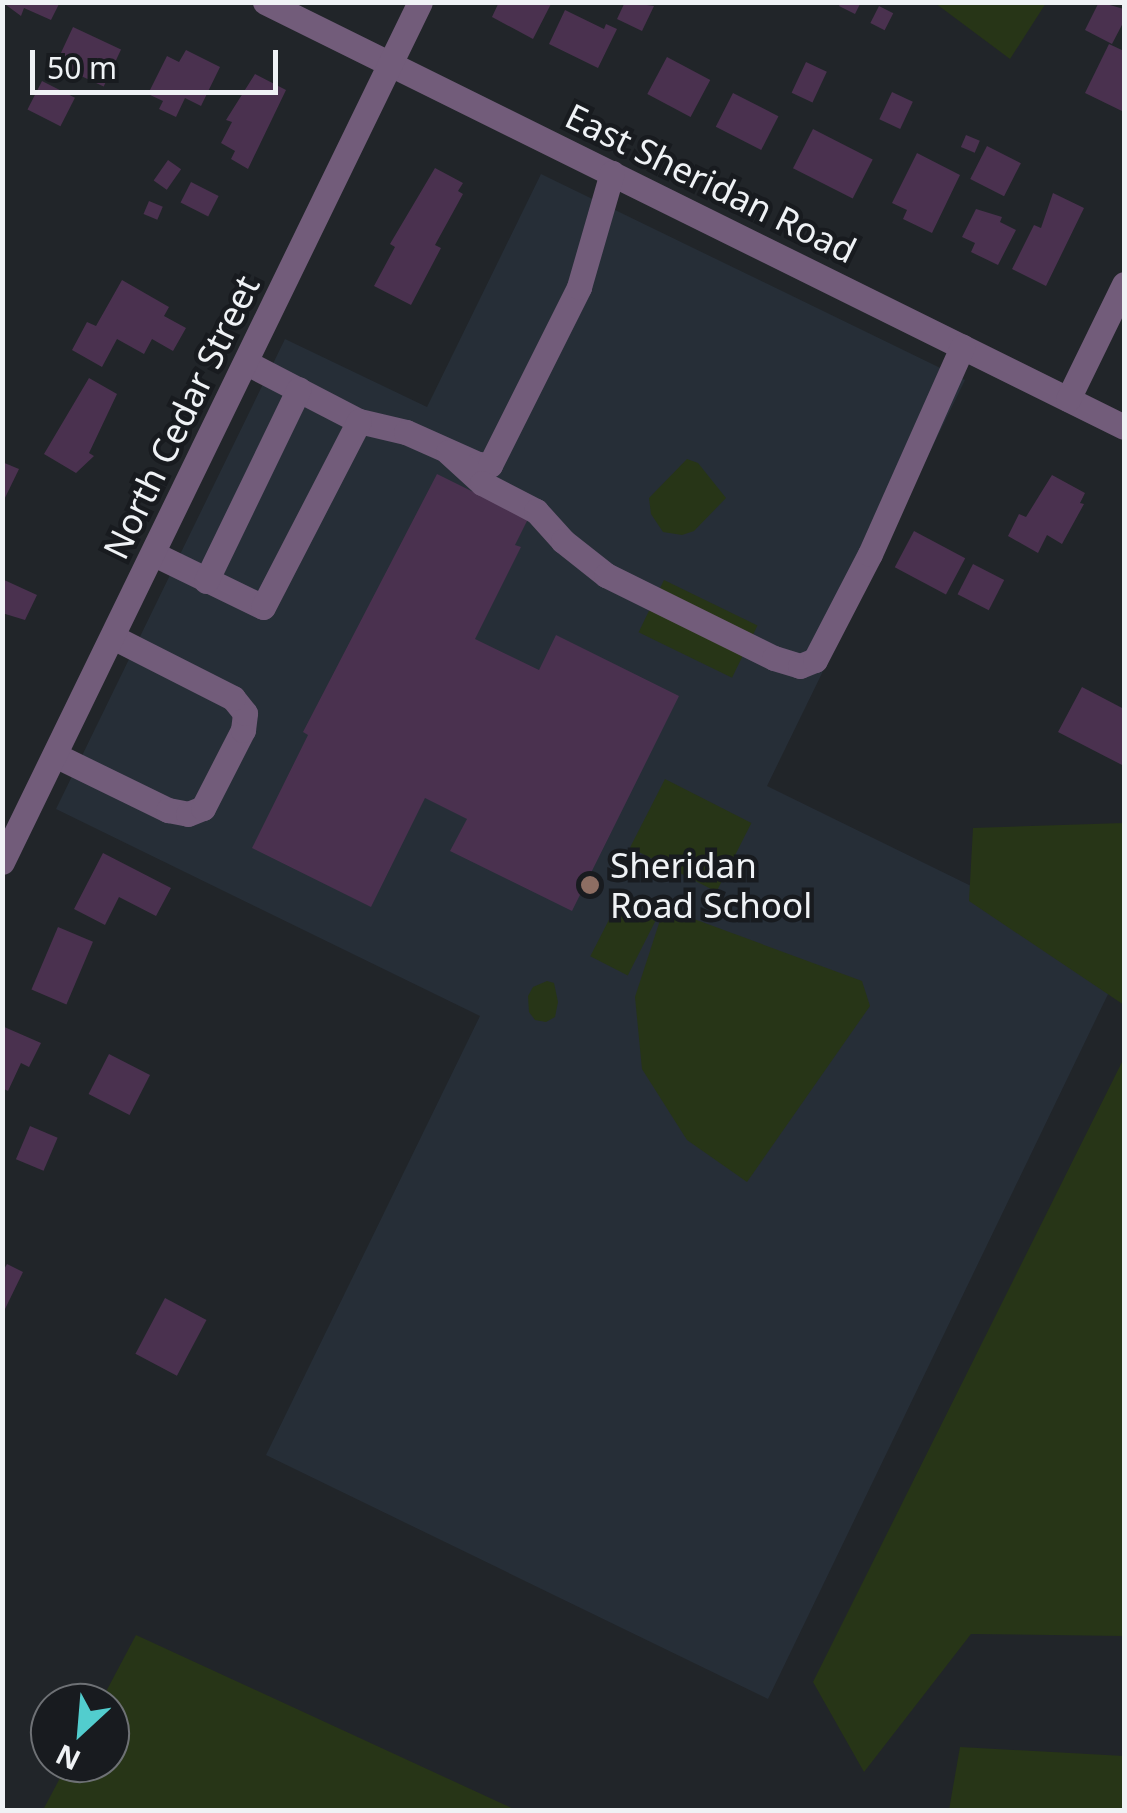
<!DOCTYPE html>
<style>
body{margin:0}
#map{position:relative;width:1127px;height:1813px;overflow:hidden;background:#212529;font-family:"Noto Sans",sans-serif}
div>[style]{position:absolute}
.built>*{inset:0;background:#262e37}
.green>*{inset:0;background:#273517;transform-origin:0 0}
.building>*{inset:0;background:#4a314f;transform-origin:0 0}
.minor>*{height:25px;margin:-12.5px;padding:0 12.5px;transform-origin:12.5px;border-radius:12.5px;background:#725c7a}
.dots>*{width:28px;height:28px;translate:-50% -50%;box-sizing:border-box;border:5px solid #181b1f;border-radius:50%}
span{translate:-50% -50%;white-space:nowrap;text-align:center;line-height:1.15;-webkit-text-stroke:9px #181b1f;paint-order:stroke}
.street-label{font-size:35px;color:#eff2f5}
.poi-label{font-size:35px;color:#eff2f5}
.left{translate:0 -50%;text-align:left}
.frame{position:absolute;inset:0;border:5px solid #eff2f5;pointer-events:none}
.north{position:absolute;left:30px;top:1683px;width:100px;height:100px;box-sizing:border-box;background:#181b1f;border:2px solid #6e7175;border-radius:50%;rotate:206deg;font-size:28px;font-weight:700;line-height:40px;text-align:center;color:#eff2f5}
.north::after{content:'';display:block;margin:auto;width:35px;height:45px;background:#52cdce;clip-path:polygon(50% 0,100% 100%,50% 72%,0 100%)}
.scale{position:absolute;left:30px;top:50px;width:248px;height:45px;box-sizing:border-box;border:5px solid #eff2f5;border-top:0;padding-left:12px;font-size:30px;line-height:35px;white-space:nowrap;color:#eff2f5;-webkit-text-stroke:8px #181b1f;paint-order:stroke}
</style>
<div id="map">
<div class="built">
<div style="clip-path:polygon(541px 174px,965px 380px,767px 786px,1124px 961px,768px 1699px,266px 1455px,480px 1016px,56px 809px,285px 339px,427px 407px)"></div>
</div>
<div class="green">
<div style="clip-path:polygon(935px 3px,1046px 3px,1010px 59px)"></div>
<div style="clip-path:polygon(687px 459px,698px 463px,726px 498px,694px 531px,682px 535px,663px 532px,651px 514px,649px 498px)"></div>
<div style="left:664px;top:580px;width:104px;height:58px;rotate:26deg"></div>
<div style="left:665px;top:779px;width:97px;height:77px;rotate:27deg"></div>
<div style="clip-path:polygon(1124px 823px,1124px 1005px,969px 901px,973px 828px)"></div>
<div style="left:618px;top:902px;width:42px;height:61px;rotate:27deg"></div>
<div style="clip-path:polygon(664px 908px,862px 981px,870px 1006px,747px 1182px,687px 1140px,642px 1069px,635px 997px)"></div>
<div style="clip-path:polygon(547px 981px,554px 983px,558px 1002px,555px 1017px,546px 1022px,535px 1020px,529px 1012px,528px 996px,533px 987px)"></div>
<div style="clip-path:polygon(1124px 1058px,1124px 1636px,971px 1634px,864px 1772px,813px 1682px)"></div>
<div style="clip-path:polygon(136px 1635px,516px 1810px,43px 1810px,68px 1763px,110px 1763px,110px 1703px,100px 1703px)"></div>
<div style="clip-path:polygon(960px 1747px,1124px 1756px,1124px 1810px,949px 1810px)"></div>
</div>
<div class="building">
<div style="clip-path:polygon(2px 2px,60px 2px,51px 20px,24px 8px,21px 16px)"></div>
<div style="clip-path:polygon(499px 2px,552px 2px,533px 39px,492px 17px)"></div>
<div style="clip-path:polygon(625px 2px,654px 6px,642px 31px,617px 19px)"></div>
<div style="clip-path:polygon(841px 2px,861px 2px,855px 14px,839px 6px)"></div>
<div style="clip-path:polygon(1099px 2px,1124px 9px,1124px 21px,1112px 44px,1085px 30px)"></div>
<div style="left:879px;top:6px;width:16px;height:19px;rotate:27deg"></div>
<div style="clip-path:polygon(565px 10px,604px 29px,606px 24px,617px 29px,598px 68px,549px 44px)"></div>
<div style="left:73px;top:27px;width:53px;height:41px;rotate:25deg"></div>
<div style="clip-path:polygon(1109px 44px,1124px 51px,1124px 112px,1085px 93px)"></div>
<div style="clip-path:polygon(186px 50px,220px 67px,201px 106px,185px 98px,176px 117px,159px 109px,163px 101px,148px 94px,167px 56px,179px 62px)"></div>
<div style="left:667px;top:57px;width:49px;height:42px;rotate:28deg"></div>
<div style="left:806px;top:62px;width:23px;height:34px;rotate:25deg"></div>
<div style="clip-path:polygon(255px 74px,286px 90px,248px 169px,231px 159px,235px 151px,221px 143px,232px 122px,226px 120px)"></div>
<div style="left:42px;top:81px;width:37px;height:32px;rotate:27deg"></div>
<div style="left:892px;top:92px;width:23px;height:30px;rotate:25deg"></div>
<div style="left:733px;top:93px;width:51px;height:38px;rotate:27deg"></div>
<div style="left:813px;top:129px;width:67px;height:44px;rotate:27deg"></div>
<div style="left:966px;top:135px;width:15px;height:13px;rotate:23deg"></div>
<div style="left:987px;top:146px;width:38px;height:37px;rotate:27deg"></div>
<div style="clip-path:polygon(917px 153px,960px 175px,932px 233px,903px 219px,907px 210px,892px 203px)"></div>
<div style="left:168px;top:160px;width:16px;height:25px;rotate:35deg"></div>
<div style="clip-path:polygon(435px 168px,463px 183px,458px 191px,463px 194px,435px 245px,441px 248px,411px 305px,374px 286px,395px 247px,390px 244px)"></div>
<div style="left:191px;top:182px;width:31px;height:23px;rotate:27deg"></div>
<div style="clip-path:polygon(1053px 193px,1084px 208px,1046px 286px,1012px 269px,1034px 225px,1041px 228px)"></div>
<div style="left:149px;top:201px;width:15px;height:14px;rotate:23deg"></div>
<div style="clip-path:polygon(976px 209px,1002px 217px,1000px 222px,1016px 230px,998px 265px,971px 252px,975px 243px,962px 237px)"></div>
<div style="clip-path:polygon(122px 280px,169px 307px,164px 316px,186px 328px,173px 351px,152px 339px,144px 354px,117px 339px,102px 367px,72px 350px,87px 322px,96px 326px)"></div>
<div style="clip-path:polygon(89px 378px,117px 394px,89px 453px,94px 456px,76px 473px,44px 454px)"></div>
<div style="clip-path:polygon(2px 462px,19px 469px,2px 504px)"></div>
<div style="clip-path:polygon(437px 474px,528px 519px,515px 545px,521px 547px,475px 639px,539px 670px,556px 635px,679px 696px,572px 911px,450px 851px,467px 819px,425px 798px,371px 907px,252px 848px,308px 735px,303px 732px)"></div>
<div style="clip-path:polygon(1052px 475px,1085px 493px,1080px 503px,1084px 504px,1062px 544px,1047px 535px,1038px 553px,1008px 536px,1019px 514px,1026px 517px)"></div>
<div style="left:914px;top:531px;width:58px;height:41px;rotate:28deg"></div>
<div style="left:973px;top:564px;width:35px;height:34px;rotate:27deg"></div>
<div style="clip-path:polygon(2px 579px,37px 595px,25px 620px,2px 613px)"></div>
<div style="clip-path:polygon(1082px 687px,1124px 709px,1124px 766px,1058px 732px)"></div>
<div style="clip-path:polygon(103px 853px,171px 888px,156px 916px,119px 897px,105px 925px,74px 909px)"></div>
<div style="left:58px;top:927px;width:38px;height:68px;rotate:23deg"></div>
<div style="clip-path:polygon(2px 1026px,41px 1043px,29px 1067px,21px 1063px,8px 1091px,2px 1088px)"></div>
<div style="left:109px;top:1054px;width:46px;height:45px;rotate:27deg"></div>
<div style="left:30px;top:1126px;width:30px;height:36px;rotate:23deg"></div>
<div style="clip-path:polygon(7px 1264px,23px 1272px,5px 1309px,2px 1273px)"></div>
<div style="left:165px;top:1298px;width:47px;height:63px;rotate:28deg"></div>
</div>
<div class="minor">
<div style="left:265px;top:2px;width:958px;rotate:26.32deg"></div>
<div style="left:247px;top:363px;width:126px;rotate:27.4deg"></div>
<div style="left:359px;top:421px;width:48px;rotate:13.2deg"></div>
<div style="left:406px;top:432px;width:79px;rotate:24deg"></div>
<div style="left:478px;top:464px;width:12px;rotate:5deg"></div>
<div style="left:490px;top:465px;width:199px;rotate:-63.4deg"></div>
<div style="left:579px;top:287px;width:119px;rotate:-73.9deg"></div>
<div style="left:1068px;top:399px;width:128px;rotate:-64deg"></div>
<div style="left:448px;top:452px;width:46px;rotate:42.4deg"></div>
<div style="left:482px;top:483px;width:61px;rotate:27.4deg"></div>
<div style="left:536px;top:511px;width:40px;rotate:48deg"></div>
<div style="left:563px;top:541px;width:55px;rotate:38.3deg"></div>
<div style="left:606px;top:575px;width:187px;rotate:26.3deg"></div>
<div style="left:774px;top:658px;width:27px;rotate:17deg"></div>
<div style="left:800px;top:666px;width:16px;rotate:-22deg"></div>
<div style="left:815px;top:660px;width:119px;rotate:-62.6deg"></div>
<div style="left:870px;top:554px;width:227px;rotate:-66deg"></div>
<div style="left:154px;top:554px;width:121px;rotate:25.9deg"></div>
<div style="left:263px;top:607px;width:209px;rotate:-62.7deg"></div>
<div style="left:206px;top:581px;width:213px;rotate:-64.2deg"></div>
<div style="left:55px;top:755px;width:126px;rotate:26deg"></div>
<div style="left:168px;top:810px;width:20px;rotate:11deg"></div>
<div style="left:188px;top:814px;width:16px;rotate:-22deg"></div>
<div style="left:203px;top:808px;width:88px;rotate:-62.9deg"></div>
<div style="left:243px;top:730px;width:17px;rotate:-83deg"></div>
<div style="left:245px;top:713px;width:19px;rotate:-129deg"></div>
<div style="left:233px;top:698px;width:135px;rotate:-153.1deg"></div>
<div style="left:2px;top:862px;width:956px;rotate:-64.08deg"></div>
</div>
<div class="dots">
<div style="left:590px;top:885px;background:#8d6e63"></div>
</div>
<div class="street-label">
<span style="left:711px;top:183px;rotate:26deg">East Sheridan Road</span>
<span style="left:181px;top:417px;rotate:-64deg">North Cedar Street</span>
</div>
<div class="poi-label">
<span class="left" style="left:610px;top:885px">Sheridan<br>Road School</span>
</div>
<div class="frame"></div>
<div class="north">N</div>
<div class="scale">50 m</div>
</div>
